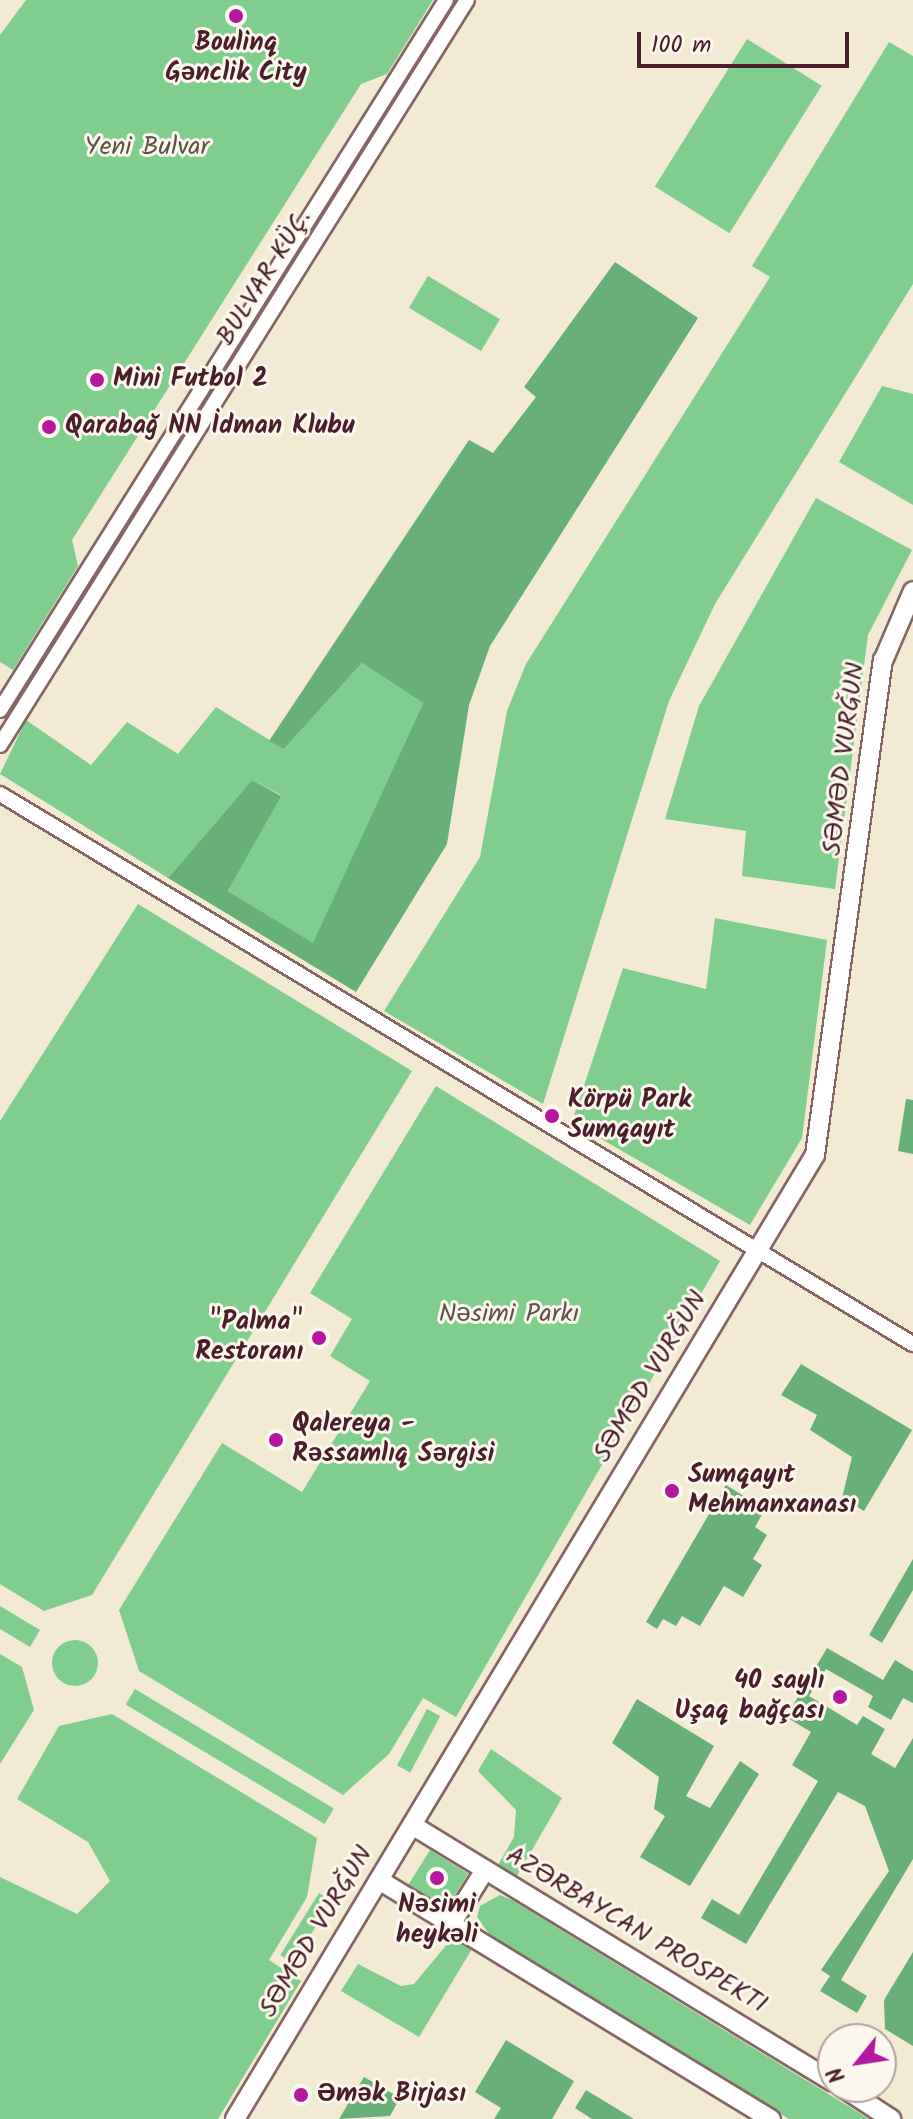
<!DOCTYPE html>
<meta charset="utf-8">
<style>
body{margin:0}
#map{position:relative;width:913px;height:2119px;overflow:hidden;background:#f2ead2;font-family:Kalam,sans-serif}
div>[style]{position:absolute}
.green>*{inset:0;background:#7fce8d;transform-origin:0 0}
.round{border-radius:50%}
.forest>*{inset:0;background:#67b178}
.roads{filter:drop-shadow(2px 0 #856665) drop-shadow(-2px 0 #856665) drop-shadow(0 2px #856665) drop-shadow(0 -2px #856665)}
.minor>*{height:14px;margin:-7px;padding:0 7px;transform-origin:7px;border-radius:7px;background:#fff}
.major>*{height:18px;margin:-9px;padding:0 9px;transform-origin:9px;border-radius:9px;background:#fff}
.dots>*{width:22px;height:22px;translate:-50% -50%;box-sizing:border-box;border:4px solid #fbf7ec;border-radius:50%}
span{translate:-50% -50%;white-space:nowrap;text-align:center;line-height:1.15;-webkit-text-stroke:6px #fbf7ec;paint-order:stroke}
.poi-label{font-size:26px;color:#4a1f2b;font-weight:700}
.left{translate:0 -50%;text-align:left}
.right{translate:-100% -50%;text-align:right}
.park-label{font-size:26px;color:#5a5448}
.street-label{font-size:26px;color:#4a1f2b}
.north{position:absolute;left:817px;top:2023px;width:80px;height:80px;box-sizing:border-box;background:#fbf7ec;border:2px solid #b4a19f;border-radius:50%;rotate:240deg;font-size:22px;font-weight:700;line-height:32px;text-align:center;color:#4a1f2b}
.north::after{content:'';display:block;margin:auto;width:28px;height:36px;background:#b5179e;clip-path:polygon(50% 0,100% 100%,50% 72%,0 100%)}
.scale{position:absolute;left:637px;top:32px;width:212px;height:36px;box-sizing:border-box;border:4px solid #4a1f2b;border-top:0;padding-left:10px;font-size:24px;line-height:28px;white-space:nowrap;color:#4a1f2b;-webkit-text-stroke:6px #fbf7ec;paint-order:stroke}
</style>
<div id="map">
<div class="green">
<div style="clip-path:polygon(26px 0,433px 0,387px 74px,361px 84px,72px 540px,78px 566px,13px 670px,0 662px,0 35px)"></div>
<div style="left:747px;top:39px;width:88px;height:174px;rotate:32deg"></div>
<div style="clip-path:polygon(889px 42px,913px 56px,913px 284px,715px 604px,669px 701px,543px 1104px,384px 1011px,480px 857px,507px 711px,526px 664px,770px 277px,752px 266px)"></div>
<div style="left:428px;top:276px;width:84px;height:37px;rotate:31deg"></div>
<div style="clip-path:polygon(882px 386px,913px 394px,913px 505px,839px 462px)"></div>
<div style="clip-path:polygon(816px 498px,912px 550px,868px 635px,835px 889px,742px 876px,746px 831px,665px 819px,699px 706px)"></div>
<div style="clip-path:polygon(362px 663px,423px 703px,313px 944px,228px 891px,281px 795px,252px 780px,168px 878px,0 774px,26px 720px,91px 765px,127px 722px,178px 754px,216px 707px,284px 749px)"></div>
<div style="clip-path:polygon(138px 904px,412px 1071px,92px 1595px,44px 1611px,0 1584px,0 1121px)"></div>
<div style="clip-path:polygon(715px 918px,827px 940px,802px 1138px,750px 1225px,572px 1122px,623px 968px,706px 989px)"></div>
<div style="clip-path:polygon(436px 1086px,720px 1261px,456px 1717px,423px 1698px,389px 1754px,343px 1795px,139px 1671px,119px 1610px,222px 1443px,302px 1492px,370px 1381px,330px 1356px,352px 1319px,310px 1293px)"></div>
<div style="clip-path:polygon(0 1606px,40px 1630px,30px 1647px,0 1629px)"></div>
<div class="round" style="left:52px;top:1640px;width:46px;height:46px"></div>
<div style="clip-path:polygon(0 1654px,22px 1667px,34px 1710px,0 1764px)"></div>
<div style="left:135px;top:1689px;width:232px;height:18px;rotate:31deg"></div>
<div style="left:427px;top:1709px;width:15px;height:64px;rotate:28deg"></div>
<div style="clip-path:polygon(112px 1714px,317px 1838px,307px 1897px,269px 1960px,301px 1981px,218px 2119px,0 2119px,0 1877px,77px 1914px,110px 1881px,88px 1842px,17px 1799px,59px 1726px)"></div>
<div style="clip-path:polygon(491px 1749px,562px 1798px,517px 1876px,498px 1865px,514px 1837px,516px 1810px,478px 1771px)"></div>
<div style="left:430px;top:1850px;width:45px;height:43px;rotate:32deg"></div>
<div style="left:319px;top:1893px;width:15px;height:73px;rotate:32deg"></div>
<div style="clip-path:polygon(500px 1895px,514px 1901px,869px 2119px,789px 2119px,492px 1938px,477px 1917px,480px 1906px)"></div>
<div style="clip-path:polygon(453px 1937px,472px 1949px,419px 2037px,341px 1991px,358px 1964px,401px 1986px,414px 1984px)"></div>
</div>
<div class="forest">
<div style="clip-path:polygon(615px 262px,698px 318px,490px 646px,469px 705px,447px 844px,356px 992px,168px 878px,252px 780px,281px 796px,228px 891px,313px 943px,423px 703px,362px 663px,284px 749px,269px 741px,469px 440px,493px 453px,536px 397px,524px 387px)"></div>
<div style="clip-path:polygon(906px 1099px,913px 1100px,913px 1154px,898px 1151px)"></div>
<div style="clip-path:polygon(801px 1364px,912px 1430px,864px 1511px,842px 1498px,852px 1457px,810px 1430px,817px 1415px,781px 1395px)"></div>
<div style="clip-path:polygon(726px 1485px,765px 1509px,755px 1527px,767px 1535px,753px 1559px,762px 1565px,743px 1597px,724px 1586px,700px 1626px,682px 1616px,676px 1626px,663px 1619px,657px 1629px,646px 1622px)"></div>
<div style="clip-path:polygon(913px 1559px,913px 1590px,882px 1643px,869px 1635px)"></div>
<div style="clip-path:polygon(827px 1648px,883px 1680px,895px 1660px,913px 1671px,913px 1703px,903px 1698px,891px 1720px,868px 1707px,873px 1696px,826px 1669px,809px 1696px,857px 1725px,863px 1716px,885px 1729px,871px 1754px,895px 1768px,913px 1738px,913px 1859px,841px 1980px,867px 1996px,857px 2013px,820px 1991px,830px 1976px,821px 1970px,889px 1871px,865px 1806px,838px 1792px,746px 1944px,701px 1918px,712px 1899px,739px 1915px,818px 1781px,792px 1765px,811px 1732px,786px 1717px)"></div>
<div style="clip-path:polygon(637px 1699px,714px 1746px,686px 1796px,710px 1808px,740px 1761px,759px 1774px,690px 1886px,640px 1857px,665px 1816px,654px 1809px,659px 1777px,612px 1743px)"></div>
<div style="clip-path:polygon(913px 1952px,913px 2046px,885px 2029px,884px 2000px)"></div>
<div style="clip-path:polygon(506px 2040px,574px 2081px,552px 2119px,494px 2119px,501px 2108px,475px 2092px)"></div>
<div style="clip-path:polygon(364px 2077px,400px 2098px,390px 2116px,339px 2119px)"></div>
<div style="clip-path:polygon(586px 2090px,634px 2119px,592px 2119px,575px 2108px)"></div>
</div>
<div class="roads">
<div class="minor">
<div style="left:0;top:710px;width:838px;rotate:-57.86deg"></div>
<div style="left:0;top:745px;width:879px;rotate:-57.92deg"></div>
<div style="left:0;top:794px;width:1066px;rotate:31.07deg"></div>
</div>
<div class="major">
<div style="left:412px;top:1825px;width:493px;rotate:31.4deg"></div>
<div style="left:379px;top:1880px;width:459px;rotate:31.4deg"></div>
<div style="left:451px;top:1924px;width:64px;rotate:-57.8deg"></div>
<div style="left:842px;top:2087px;width:59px;rotate:33.1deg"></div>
<div style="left:235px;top:2119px;width:1125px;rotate:-58.97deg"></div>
<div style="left:815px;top:1155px;width:499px;rotate:-82.2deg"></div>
<div style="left:883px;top:661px;width:76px;rotate:-66.8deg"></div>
</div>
</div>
<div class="dots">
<div style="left:236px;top:16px;background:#b5179e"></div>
<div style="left:97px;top:380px;background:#b5179e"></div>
<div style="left:49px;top:427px;background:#b5179e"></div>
<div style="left:552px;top:1116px;background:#b5179e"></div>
<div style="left:319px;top:1338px;background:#b5179e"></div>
<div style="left:276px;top:1440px;background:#b5179e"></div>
<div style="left:672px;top:1491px;background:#b5179e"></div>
<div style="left:840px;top:1697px;background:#b5179e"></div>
<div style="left:437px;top:1878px;background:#b5179e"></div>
<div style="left:301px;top:2095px;background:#b5179e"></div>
</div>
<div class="poi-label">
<span style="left:236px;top:59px">Boulinq<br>Gənclik City</span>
<span class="left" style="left:113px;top:380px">Mini Futbol 2</span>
<span class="left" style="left:65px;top:427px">Qarabağ NN İdman Klubu</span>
<span class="left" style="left:568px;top:1116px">Körpü Park<br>Sumqayıt</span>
<span class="right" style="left:303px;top:1338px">"Palma"<br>Restoranı</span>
<span class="left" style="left:292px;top:1440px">Qalereya -<br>Rəssamlıq Sərgisi</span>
<span class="left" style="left:688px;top:1491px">Sumqayıt<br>Mehmanxanası</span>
<span class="right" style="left:824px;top:1697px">40 saylı<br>Uşaq bağçası</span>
<span style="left:437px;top:1921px">Nəsimi<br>heykəli</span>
<span class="left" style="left:317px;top:2095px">Əmək Birjası</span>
</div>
<div class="park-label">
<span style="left:147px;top:148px">Yeni Bulvar</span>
<span style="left:509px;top:1315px">Nəsimi Parkı</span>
</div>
<div class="street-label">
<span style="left:265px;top:278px;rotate:-58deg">BULVAR KÜÇ.</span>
<span style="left:845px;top:759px;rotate:-83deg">SƏMƏD VURĞUN</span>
<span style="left:651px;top:1377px;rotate:-59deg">SƏMƏD VURĞUN</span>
<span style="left:636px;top:1931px;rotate:31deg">AZƏRBAYCAN PROSPEKTI</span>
<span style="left:317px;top:1932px;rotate:-59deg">SƏMƏD VURĞUN</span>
</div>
<div class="north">N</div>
<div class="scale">100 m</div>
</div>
